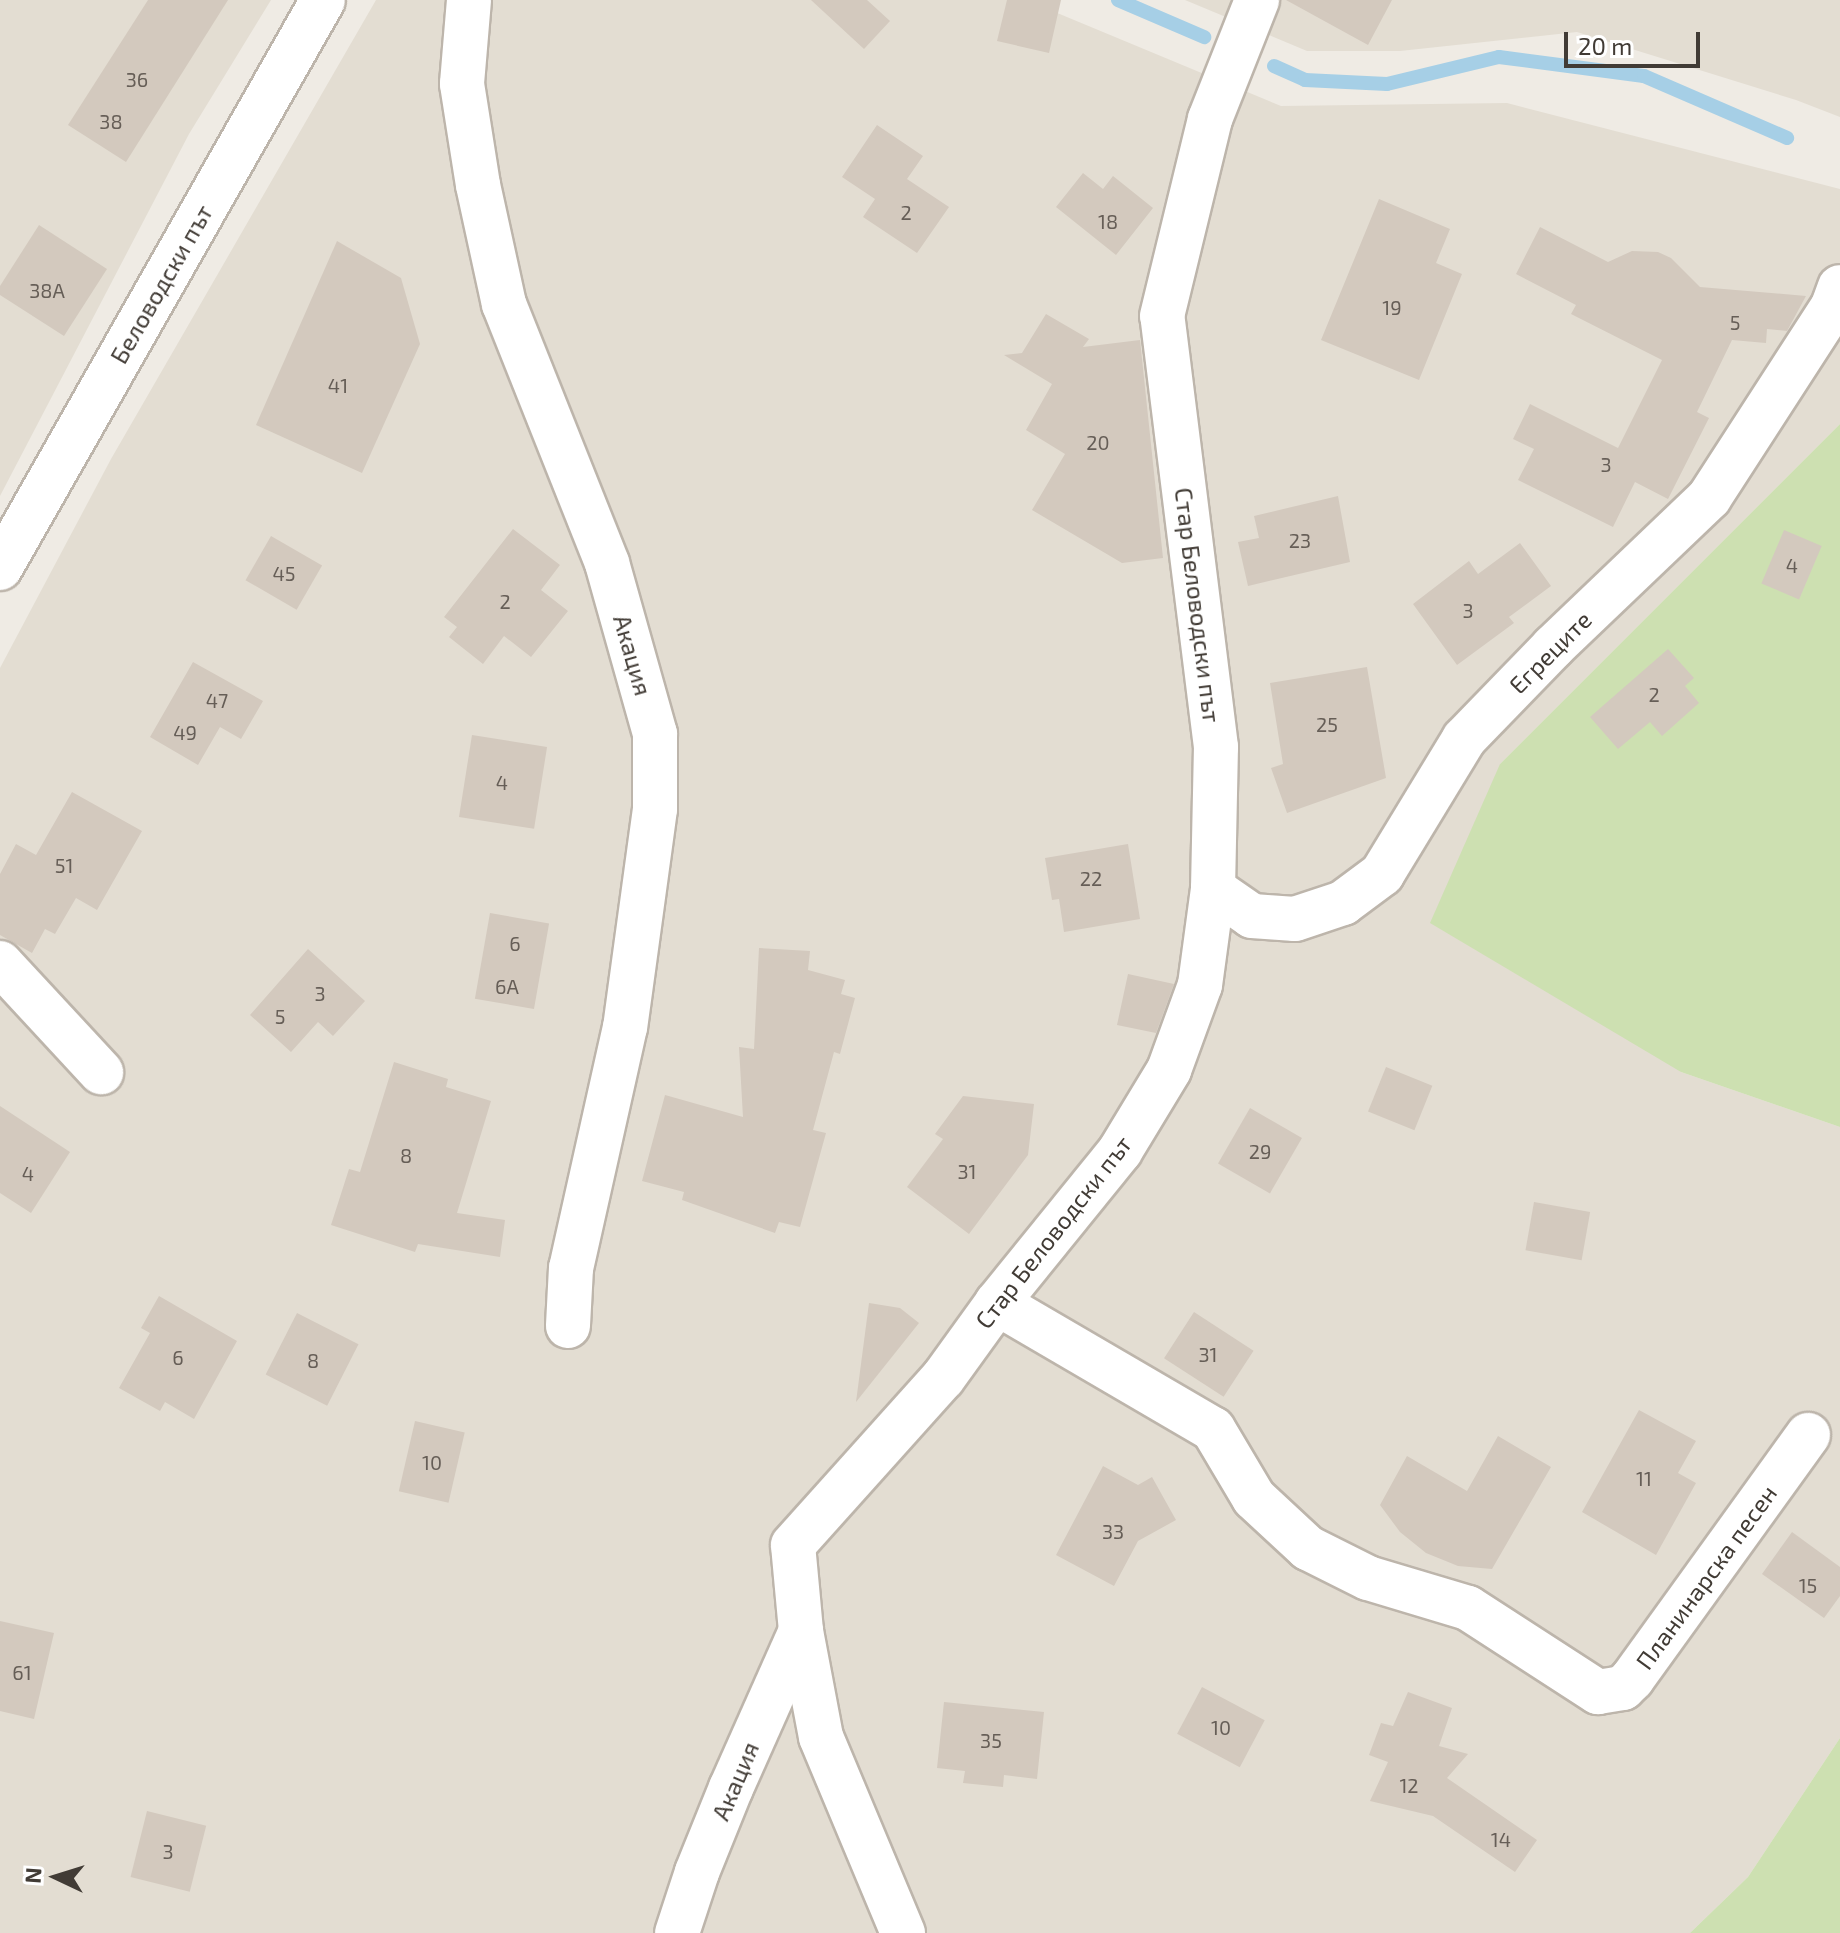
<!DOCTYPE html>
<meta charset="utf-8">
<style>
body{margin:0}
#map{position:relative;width:1840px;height:1933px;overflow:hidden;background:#efebe4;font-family:"Exo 2",sans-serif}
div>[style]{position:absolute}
.residential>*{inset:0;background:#e3ddd2}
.green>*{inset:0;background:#cde0b1}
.stream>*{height:14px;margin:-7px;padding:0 7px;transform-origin:7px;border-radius:7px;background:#a6cfe6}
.building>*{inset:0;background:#d3c9be;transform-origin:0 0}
.roads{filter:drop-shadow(2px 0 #bdb5ab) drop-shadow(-2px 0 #bdb5ab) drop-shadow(0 2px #bdb5ab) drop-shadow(0 -2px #bdb5ab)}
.minor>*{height:44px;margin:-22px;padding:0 22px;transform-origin:22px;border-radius:22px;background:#fff}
.tertiary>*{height:44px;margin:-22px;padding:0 22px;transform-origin:22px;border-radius:22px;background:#fff}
span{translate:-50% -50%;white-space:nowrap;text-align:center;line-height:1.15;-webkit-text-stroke:7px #fff;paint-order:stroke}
.number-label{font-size:20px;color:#665e57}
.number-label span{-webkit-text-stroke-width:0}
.street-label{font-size:24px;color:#413b35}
.north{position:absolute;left:16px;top:1837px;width:80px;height:80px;-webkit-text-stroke:6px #fff;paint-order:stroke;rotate:274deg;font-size:22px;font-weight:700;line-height:32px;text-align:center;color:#413b35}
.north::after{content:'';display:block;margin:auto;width:28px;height:36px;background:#413b35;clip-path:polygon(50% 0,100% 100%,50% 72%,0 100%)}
.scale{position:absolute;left:1564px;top:32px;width:136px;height:36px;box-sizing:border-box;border:4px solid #413b35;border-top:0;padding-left:10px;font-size:24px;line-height:28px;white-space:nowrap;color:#413b35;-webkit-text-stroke:6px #fff;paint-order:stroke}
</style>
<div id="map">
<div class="residential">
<div style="clip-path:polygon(0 0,271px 0,189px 134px,0 496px)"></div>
<div style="clip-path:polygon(376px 0,1026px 0,1281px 106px,1507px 103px,1840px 189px,1840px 424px,1500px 764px,1681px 1072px,1840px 1127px,1840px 1738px,1748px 1877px,1690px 1933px,0 1933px,0 668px,111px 459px)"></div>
<div style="clip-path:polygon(1185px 0,1840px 0,1840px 117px,1796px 100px,1577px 32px,1400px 51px,1307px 51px)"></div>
</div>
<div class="green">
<div style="clip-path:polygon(1840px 424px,1840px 1127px,1681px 1072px,1430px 923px,1500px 764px)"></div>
<div style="clip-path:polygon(1840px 1738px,1840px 1933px,1690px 1933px,1748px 1877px)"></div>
</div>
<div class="stream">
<div style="left:1118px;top:0;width:94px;rotate:23.3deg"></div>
<div style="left:1274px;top:66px;width:34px;rotate:24deg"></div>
<div style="left:1305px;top:80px;width:82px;rotate:2.8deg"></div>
<div style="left:1387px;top:84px;width:115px;rotate:-13.6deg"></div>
<div style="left:1499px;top:57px;width:146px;rotate:7.5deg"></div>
<div style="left:1644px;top:76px;width:156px;rotate:23.4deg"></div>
</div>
<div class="building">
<div style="clip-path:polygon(148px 0,228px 0,126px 162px,68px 125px)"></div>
<div style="clip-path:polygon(811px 0,867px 0,890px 21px,864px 49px)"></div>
<div style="clip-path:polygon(1007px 0,1061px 0,1049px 53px,997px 41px)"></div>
<div style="clip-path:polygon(1286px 0,1392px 0,1368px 45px)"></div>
<div style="clip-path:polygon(877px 125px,923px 156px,907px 179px,949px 207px,917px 253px,863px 217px,875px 199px,842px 177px)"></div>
<div style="clip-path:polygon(1083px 173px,1103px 189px,1113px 176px,1153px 208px,1116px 255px,1056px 207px)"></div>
<div style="clip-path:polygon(1379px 199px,1450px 229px,1436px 263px,1462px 274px,1419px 380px,1321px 340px)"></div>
<div style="clip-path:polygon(39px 225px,107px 269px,64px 336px,0 295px,0 286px)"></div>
<div style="clip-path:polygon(1540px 227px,1608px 262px,1632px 251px,1658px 252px,1671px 258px,1700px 287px,1806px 296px,1787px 331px,1767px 329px,1766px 343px,1732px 340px,1697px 412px,1709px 418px,1668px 499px,1635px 482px,1613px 527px,1518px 480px,1534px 449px,1513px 439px,1530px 404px,1618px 448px,1662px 360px,1571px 314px,1576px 305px,1516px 274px)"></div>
<div style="clip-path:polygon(337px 241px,401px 278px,420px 344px,362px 473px,256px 425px)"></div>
<div style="clip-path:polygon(1046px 314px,1089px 339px,1083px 347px,1140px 340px,1163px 558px,1122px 563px,1032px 510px,1065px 454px,1026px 430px,1052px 384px,1004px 355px,1022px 353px)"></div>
<div style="clip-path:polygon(1338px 496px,1350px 562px,1248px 586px,1238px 542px,1259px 538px,1254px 516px)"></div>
<div style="clip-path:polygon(513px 529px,560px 565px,541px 590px,568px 611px,531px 657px,504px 636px,483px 664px,449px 637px,457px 627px,444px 617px)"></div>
<div style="left:1784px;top:530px;width:41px;height:58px;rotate:23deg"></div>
<div style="left:271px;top:536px;width:59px;height:51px;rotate:30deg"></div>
<div style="clip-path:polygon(1520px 543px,1551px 586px,1509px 617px,1514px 623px,1457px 665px,1413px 604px,1469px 561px,1478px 574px)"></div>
<div style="clip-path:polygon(1668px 649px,1694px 678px,1685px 686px,1699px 703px,1662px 736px,1650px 722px,1618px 749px,1590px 717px)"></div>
<div style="clip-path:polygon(193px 662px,263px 701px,241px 739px,220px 727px,198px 765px,150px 737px)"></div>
<div style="clip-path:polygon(1367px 667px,1386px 778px,1287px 813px,1271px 768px,1283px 764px,1270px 683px)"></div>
<div style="left:472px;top:735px;width:76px;height:83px;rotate:9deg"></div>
<div style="clip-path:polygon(72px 792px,142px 831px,97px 910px,76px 898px,55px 934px,45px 929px,32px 953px,0 935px,0 874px,16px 844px,36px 855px)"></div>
<div style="clip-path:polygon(1128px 844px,1140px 919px,1064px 932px,1059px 899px,1052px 900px,1045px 858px)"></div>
<div style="left:490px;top:913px;width:60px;height:87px;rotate:10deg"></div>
<div style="clip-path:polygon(759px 948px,810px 951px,808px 970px,845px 980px,841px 994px,855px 998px,840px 1054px,834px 1052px,813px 1130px,826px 1133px,800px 1227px,779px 1222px,775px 1233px,682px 1200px,684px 1192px,642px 1181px,665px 1095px,743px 1117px,739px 1047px,754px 1049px)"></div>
<div style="clip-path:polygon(308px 949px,365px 1001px,333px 1036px,318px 1022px,291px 1052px,250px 1015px)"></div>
<div style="clip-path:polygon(1128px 974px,1174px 984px,1156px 1033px,1117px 1025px)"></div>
<div style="clip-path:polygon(394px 1062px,448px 1079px,446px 1087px,491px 1101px,457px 1213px,505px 1220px,500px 1257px,418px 1244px,415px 1252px,331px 1225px,349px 1169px,360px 1172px)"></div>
<div style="left:1386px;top:1067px;width:50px;height:48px;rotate:22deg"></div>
<div style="clip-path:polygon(963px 1096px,1034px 1104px,1028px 1155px,969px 1234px,907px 1187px,943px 1139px,935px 1134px)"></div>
<div style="clip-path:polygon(0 1106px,70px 1152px,31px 1213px,0 1193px)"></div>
<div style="left:1250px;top:1108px;width:60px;height:64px;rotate:30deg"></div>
<div style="left:1534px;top:1202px;width:57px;height:49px;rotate:10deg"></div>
<div style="clip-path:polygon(159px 1296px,237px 1341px,194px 1419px,165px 1402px,160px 1411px,119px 1388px,150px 1333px,141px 1328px)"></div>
<div style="clip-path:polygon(869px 1303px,900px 1308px,919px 1323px,856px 1402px)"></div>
<div style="left:1194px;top:1312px;width:71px;height:55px;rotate:33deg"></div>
<div style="left:297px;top:1313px;width:69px;height:69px;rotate:27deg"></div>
<div style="clip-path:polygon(1639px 1410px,1696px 1441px,1678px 1473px,1696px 1483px,1656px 1555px,1582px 1512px)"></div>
<div style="left:415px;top:1421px;width:51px;height:72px;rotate:13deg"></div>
<div style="clip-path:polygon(1498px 1436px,1551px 1467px,1492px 1569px,1458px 1566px,1426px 1553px,1400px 1532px,1380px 1505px,1407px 1456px,1467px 1491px)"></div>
<div style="clip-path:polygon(1103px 1466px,1138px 1485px,1152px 1477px,1176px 1520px,1138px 1541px,1114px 1586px,1056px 1555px)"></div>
<div style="clip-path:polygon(1792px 1532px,1840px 1567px,1840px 1596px,1824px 1618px,1762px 1574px)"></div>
<div style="clip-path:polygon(0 1621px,54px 1633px,34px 1719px,0 1711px)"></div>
<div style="left:1202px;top:1687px;width:71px;height:53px;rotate:28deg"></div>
<div style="clip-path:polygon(1408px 1692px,1452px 1708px,1439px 1746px,1468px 1754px,1447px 1778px,1537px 1840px,1515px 1872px,1433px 1816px,1370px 1801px,1388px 1762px,1369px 1755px,1381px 1723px,1393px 1726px)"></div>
<div style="clip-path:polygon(944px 1702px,1044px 1712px,1037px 1779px,1004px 1775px,1003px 1787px,963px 1783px,965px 1771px,937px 1768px)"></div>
<div style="left:147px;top:1811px;width:61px;height:68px;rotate:14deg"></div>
</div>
<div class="roads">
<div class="minor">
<div style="left:469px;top:0;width:84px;rotate:94.8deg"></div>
<div style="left:462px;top:84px;width:102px;rotate:81deg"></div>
<div style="left:478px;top:185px;width:122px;rotate:77.7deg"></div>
<div style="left:504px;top:304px;width:279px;rotate:68.3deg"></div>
<div style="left:607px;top:563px;width:178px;rotate:74.3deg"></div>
<div style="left:655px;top:734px;width:75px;rotate:90deg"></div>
<div style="left:655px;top:809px;width:220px;rotate:97.8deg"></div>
<div style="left:625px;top:1027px;width:247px;rotate:102.6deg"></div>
<div style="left:571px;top:1268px;width:58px;rotate:93deg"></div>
<div style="left:1213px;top:889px;width:47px;rotate:34.7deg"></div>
<div style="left:1252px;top:916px;width:43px;rotate:4deg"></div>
<div style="left:1295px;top:919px;width:51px;rotate:-18.4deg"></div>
<div style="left:1343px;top:903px;width:49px;rotate:-36.6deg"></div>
<div style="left:1382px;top:874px;width:158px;rotate:-58.7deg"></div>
<div style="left:1464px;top:739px;width:128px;rotate:-45.9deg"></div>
<div style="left:1553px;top:647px;width:216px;rotate:-43.7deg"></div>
<div style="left:1709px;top:498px;width:229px;rotate:-57.1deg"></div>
<div style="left:1833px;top:306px;width:20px;rotate:-70deg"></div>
<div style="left:0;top:963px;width:149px;rotate:47.2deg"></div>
<div style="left:997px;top:1303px;width:250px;rotate:30.3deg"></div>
<div style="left:1213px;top:1429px;width:80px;rotate:59.3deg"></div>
<div style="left:1254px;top:1498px;width:74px;rotate:42.8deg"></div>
<div style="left:1308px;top:1548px;width:67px;rotate:26.6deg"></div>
<div style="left:1368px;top:1578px;width:104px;rotate:16.7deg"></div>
<div style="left:1468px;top:1608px;width:155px;rotate:32.9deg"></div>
<div style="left:1598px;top:1692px;width:25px;rotate:-9deg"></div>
<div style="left:1623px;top:1688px;width:13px;rotate:-45deg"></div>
<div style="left:1632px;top:1679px;width:301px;rotate:-54.2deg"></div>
<div style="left:677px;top:1933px;width:64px;rotate:-71.8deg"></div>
<div style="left:697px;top:1872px;width:91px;rotate:-68deg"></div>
<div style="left:731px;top:1788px;width:172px;rotate:-66deg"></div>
<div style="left:903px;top:1933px;width:212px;rotate:-112.7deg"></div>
<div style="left:821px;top:1737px;width:108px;rotate:-100.7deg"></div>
<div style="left:801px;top:1631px;width:86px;rotate:-95.3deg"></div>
<div style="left:793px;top:1545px;width:224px;rotate:-48.1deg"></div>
<div style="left:943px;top:1378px;width:92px;rotate:-54.2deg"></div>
<div style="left:997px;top:1303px;width:196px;rotate:-51deg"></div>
<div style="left:1120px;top:1151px;width:95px;rotate:-58.8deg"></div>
<div style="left:1169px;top:1070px;width:90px;rotate:-70deg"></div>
<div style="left:1200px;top:985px;width:97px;rotate:-82.3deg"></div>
<div style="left:1213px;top:889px;width:142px;rotate:-88.8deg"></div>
<div style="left:1216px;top:747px;width:434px;rotate:-97.1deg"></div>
<div style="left:1162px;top:316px;width:203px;rotate:-76.3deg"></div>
<div style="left:1210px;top:119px;width:128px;rotate:-68.4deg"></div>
</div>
<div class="tertiary">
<div style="left:0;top:568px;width:653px;rotate:-60.37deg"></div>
</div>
</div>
<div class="number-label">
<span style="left:137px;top:79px">36</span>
<span style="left:111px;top:121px">38</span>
<span style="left:906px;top:212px">2</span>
<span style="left:1108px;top:221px">18</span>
<span style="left:47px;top:290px">38А</span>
<span style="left:1392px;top:307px">19</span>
<span style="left:1735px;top:322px">5</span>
<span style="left:338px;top:385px">41</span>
<span style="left:1098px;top:442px">20</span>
<span style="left:1606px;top:464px">3</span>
<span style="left:1300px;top:540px">23</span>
<span style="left:1792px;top:565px">4</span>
<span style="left:284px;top:573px">45</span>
<span style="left:505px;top:601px">2</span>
<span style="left:1468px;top:610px">3</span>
<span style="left:1654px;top:694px">2</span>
<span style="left:217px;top:700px">47</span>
<span style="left:1327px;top:724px">25</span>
<span style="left:185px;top:732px">49</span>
<span style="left:502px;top:782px">4</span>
<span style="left:64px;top:865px">51</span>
<span style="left:1091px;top:878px">22</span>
<span style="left:515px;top:943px">6</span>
<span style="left:507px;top:986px">6А</span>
<span style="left:320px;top:993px">3</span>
<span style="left:280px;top:1016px">5</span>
<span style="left:1260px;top:1151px">29</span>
<span style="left:406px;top:1155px">8</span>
<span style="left:967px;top:1171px">31</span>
<span style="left:28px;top:1173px">4</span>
<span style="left:1208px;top:1354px">31</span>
<span style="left:178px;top:1357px">6</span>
<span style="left:313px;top:1360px">8</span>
<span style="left:432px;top:1462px">10</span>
<span style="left:1644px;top:1478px">11</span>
<span style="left:1113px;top:1531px">33</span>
<span style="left:1808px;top:1585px">15</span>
<span style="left:22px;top:1672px">61</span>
<span style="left:1221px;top:1727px">10</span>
<span style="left:991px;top:1740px">35</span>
<span style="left:1409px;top:1785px">12</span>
<span style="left:1501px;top:1839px">14</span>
<span style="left:168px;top:1851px">3</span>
</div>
<div class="street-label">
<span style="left:161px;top:284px;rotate:-60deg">Беловодски път</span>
<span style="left:1198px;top:605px;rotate:83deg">Стар Беловодски път</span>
<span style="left:1550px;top:652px;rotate:-45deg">Егреците</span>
<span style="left:633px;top:655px;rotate:74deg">Акация</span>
<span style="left:1053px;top:1232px;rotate:-52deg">Стар Беловодски път</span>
<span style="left:1706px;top:1577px;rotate:-54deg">Планинарска песен</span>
<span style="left:735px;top:1781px;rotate:-67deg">Акация</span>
</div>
<div class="north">N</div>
<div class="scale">20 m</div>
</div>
